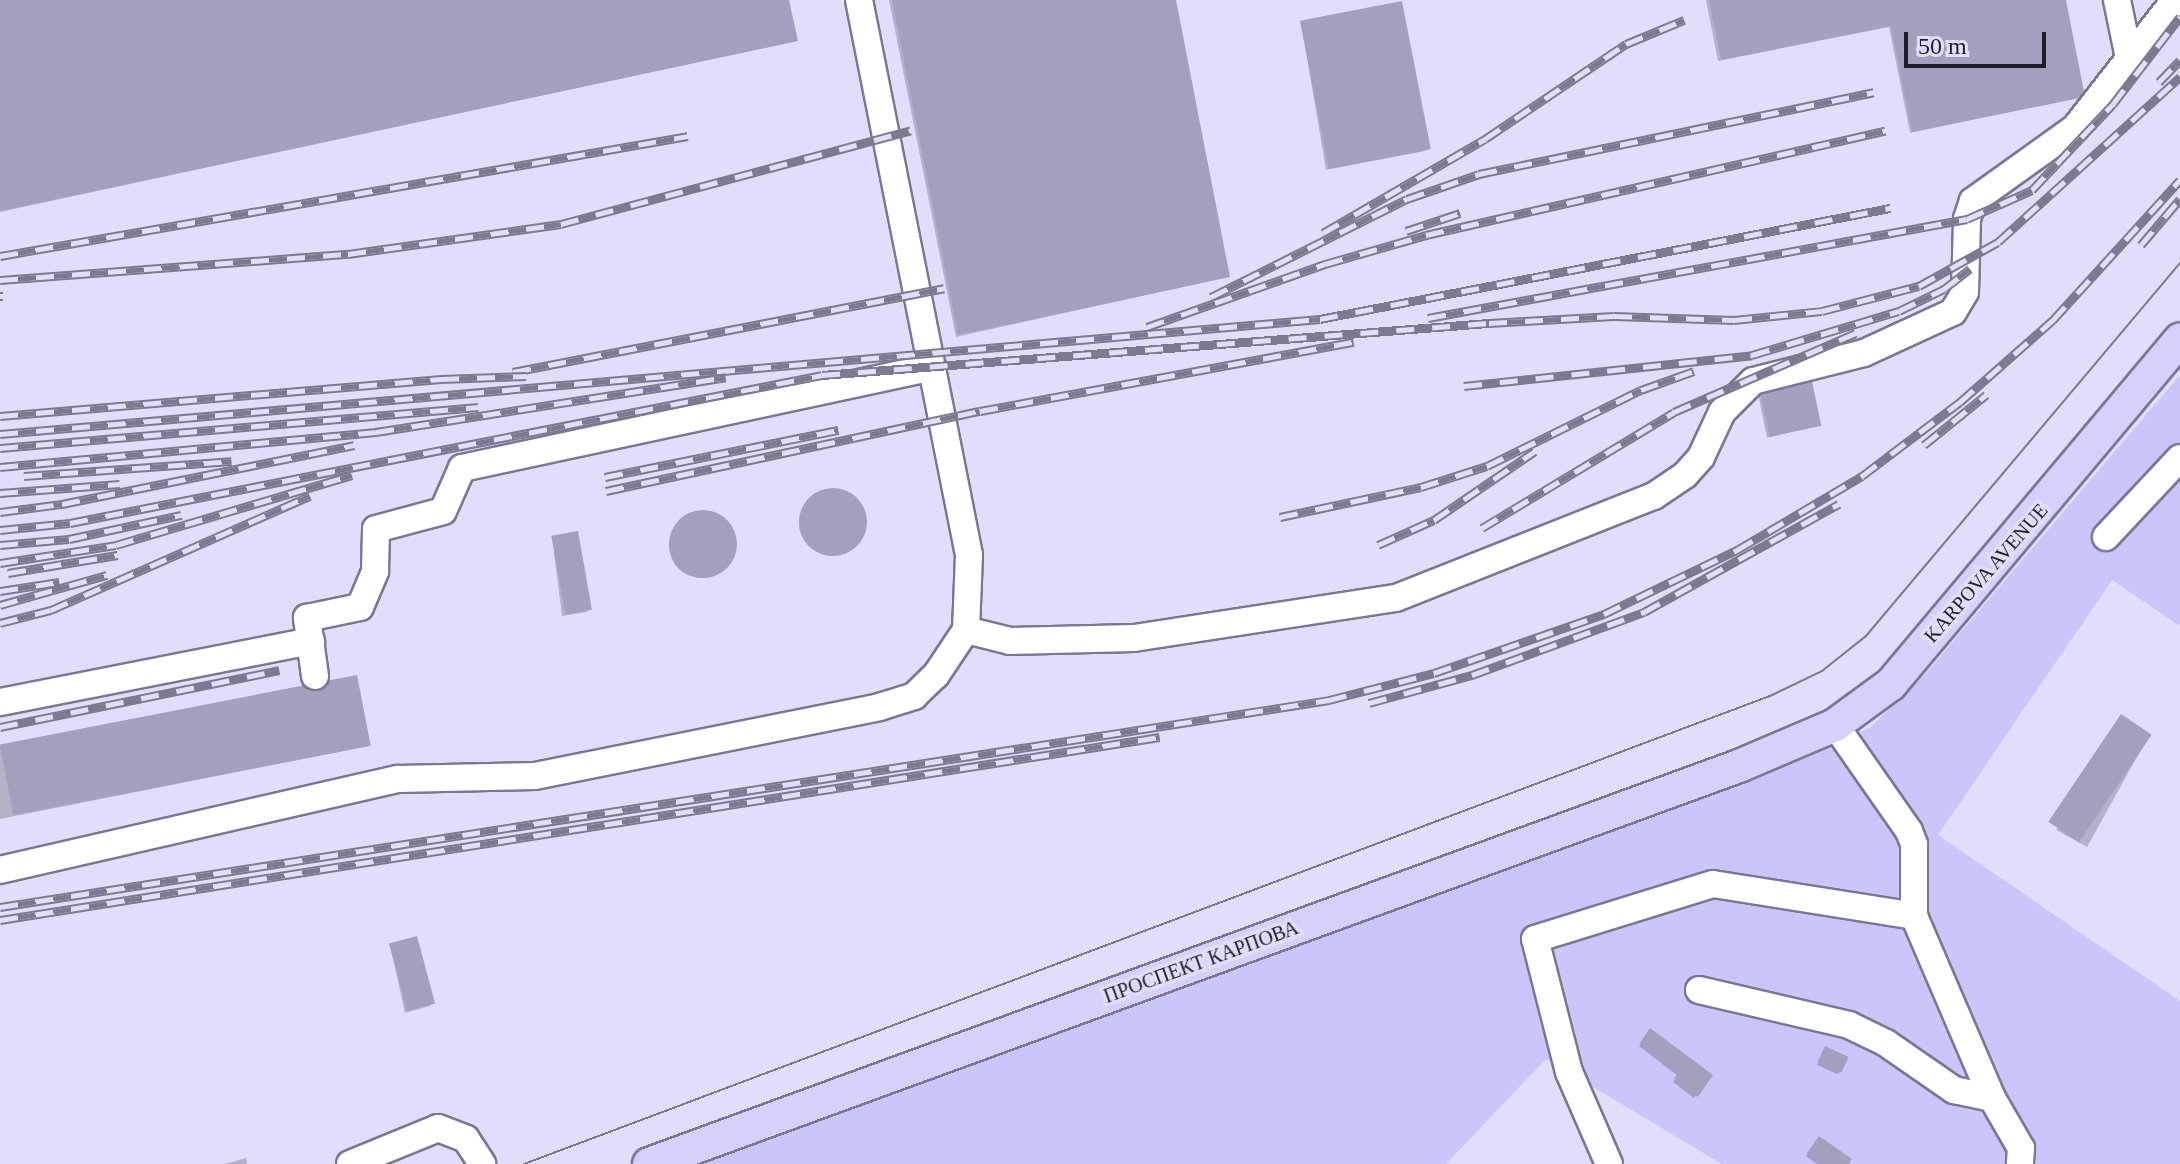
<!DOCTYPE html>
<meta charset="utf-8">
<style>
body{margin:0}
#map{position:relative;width:2180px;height:1164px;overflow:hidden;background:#e1defc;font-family:"Times New Roman",serif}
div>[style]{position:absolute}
.green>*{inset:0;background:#cbc6fa}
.shadow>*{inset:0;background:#0003;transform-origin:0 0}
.round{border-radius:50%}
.building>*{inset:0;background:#a3a0bd;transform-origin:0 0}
.roads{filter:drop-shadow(2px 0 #7a7793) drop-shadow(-2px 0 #7a7793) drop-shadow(0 2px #7a7793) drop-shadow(0 -2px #7a7793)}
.minor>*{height:26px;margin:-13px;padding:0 13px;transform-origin:13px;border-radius:13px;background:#fff}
.major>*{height:32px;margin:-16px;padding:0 16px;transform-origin:16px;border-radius:16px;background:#d6d0fd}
.tram>*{height:2px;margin:-1px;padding:0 1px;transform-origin:1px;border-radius:1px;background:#7c7a8e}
.rail>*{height:9px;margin-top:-4.5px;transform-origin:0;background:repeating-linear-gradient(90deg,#e1defc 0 18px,#7c7a8e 0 36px);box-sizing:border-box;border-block:2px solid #7c7a8e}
span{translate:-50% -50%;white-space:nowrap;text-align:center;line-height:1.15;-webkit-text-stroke:7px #e1defc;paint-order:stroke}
.street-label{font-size:20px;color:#1e1d28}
.scale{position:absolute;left:1904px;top:32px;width:142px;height:36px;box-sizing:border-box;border:4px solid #1e1d28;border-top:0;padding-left:10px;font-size:24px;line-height:28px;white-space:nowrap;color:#1e1d28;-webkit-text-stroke:6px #e1defc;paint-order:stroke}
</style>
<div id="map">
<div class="green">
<div style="clip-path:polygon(2180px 375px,2180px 626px,2112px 580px,1938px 835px,2180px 1001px,2180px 1164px,1722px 1164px,1546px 1059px,1446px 1164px,684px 1164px,1756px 779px,1871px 727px,1926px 673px)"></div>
</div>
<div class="shadow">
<div style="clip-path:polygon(0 0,787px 0,796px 41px,0 212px)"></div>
<div style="clip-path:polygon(889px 0,1174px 0,1228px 277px,956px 337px)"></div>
<div style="clip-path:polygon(1706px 0,2064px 0,2083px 96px,1910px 133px,1889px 27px,1718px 61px)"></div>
<div style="clip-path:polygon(1301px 22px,1428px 148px,1425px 151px,1326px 170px)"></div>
<div style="clip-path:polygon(1757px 388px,1819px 425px,1767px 438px)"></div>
<div class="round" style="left:799px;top:491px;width:64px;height:64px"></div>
<div class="round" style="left:669px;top:514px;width:64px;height:64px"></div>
<div style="clip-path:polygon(552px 537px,589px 609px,587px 612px,562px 616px)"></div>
<div style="left:2118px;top:719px;width:35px;height:127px;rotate:29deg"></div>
<div style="clip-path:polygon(0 746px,369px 746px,0 819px)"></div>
<div style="clip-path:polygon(390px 945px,432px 1003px,430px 1006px,405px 1013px)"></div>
<div style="clip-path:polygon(1648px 1033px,1696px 1095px,1694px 1098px,1673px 1082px,1678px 1076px,1639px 1046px)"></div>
<div style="clip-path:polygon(1823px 1051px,1840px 1072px,1837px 1074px,1817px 1065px)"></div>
<div style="clip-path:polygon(1817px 1141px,1846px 1164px,1817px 1164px,1806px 1156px)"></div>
<div style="clip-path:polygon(246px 1158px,247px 1164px,225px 1164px)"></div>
</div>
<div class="building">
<div style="clip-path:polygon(0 0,789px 0,798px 41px,0 211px)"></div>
<div style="clip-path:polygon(892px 0,1176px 0,1230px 277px,958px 335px)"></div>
<div style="clip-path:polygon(1709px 0,2066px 0,2085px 97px,1912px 132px,1891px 26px,1721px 60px)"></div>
<div style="left:1402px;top:1px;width:151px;height:104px;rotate:79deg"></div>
<div style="left:1810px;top:372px;width:55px;height:53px;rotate:78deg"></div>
<div class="round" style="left:799px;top:488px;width:68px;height:68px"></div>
<div class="round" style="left:669px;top:510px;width:68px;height:68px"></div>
<div style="left:578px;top:531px;width:80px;height:27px;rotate:80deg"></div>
<div style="left:357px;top:675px;width:72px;height:364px;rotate:79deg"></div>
<div style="left:2121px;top:714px;width:37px;height:130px;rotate:34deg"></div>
<div style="left:417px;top:936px;width:70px;height:29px;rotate:75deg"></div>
<div style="clip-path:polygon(1650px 1028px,1713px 1075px,1698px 1097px,1674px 1079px,1678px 1072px,1640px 1043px)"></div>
<div style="left:1825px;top:1046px;width:26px;height:17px;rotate:25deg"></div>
<div style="clip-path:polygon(1819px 1136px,1852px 1159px,1849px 1164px,1822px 1164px,1807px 1153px)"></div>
</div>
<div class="roads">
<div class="minor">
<div style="left:2117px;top:0;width:59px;rotate:78.3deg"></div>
<div style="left:2106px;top:537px;width:108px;rotate:-46.9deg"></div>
<div style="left:966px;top:630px;width:45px;rotate:14deg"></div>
<div style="left:1010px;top:641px;width:124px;rotate:-1.4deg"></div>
<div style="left:1134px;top:638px;width:265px;rotate:-8.7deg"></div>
<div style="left:1396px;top:598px;width:277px;rotate:-21.6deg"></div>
<div style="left:1654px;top:496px;width:37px;rotate:-34deg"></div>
<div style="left:1685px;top:475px;width:24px;rotate:-48deg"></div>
<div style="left:1701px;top:457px;width:50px;rotate:-65deg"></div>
<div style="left:1722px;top:412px;width:44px;rotate:-45deg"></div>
<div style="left:1753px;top:381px;width:114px;rotate:-14.2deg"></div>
<div style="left:1864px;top:353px;width:98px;rotate:-24.7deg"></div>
<div style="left:1953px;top:312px;width:23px;rotate:-59deg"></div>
<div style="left:1965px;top:292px;width:73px;rotate:-88.4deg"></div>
<div style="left:1967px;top:219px;width:19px;rotate:-72deg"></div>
<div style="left:1973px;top:201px;width:125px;rotate:-35.6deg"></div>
<div style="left:2075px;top:128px;width:162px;rotate:-52deg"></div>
<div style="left:315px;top:676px;width:59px;rotate:-97.9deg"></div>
<div style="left:307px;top:618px;width:54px;rotate:-11.7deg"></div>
<div style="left:360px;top:607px;width:39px;rotate:-67deg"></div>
<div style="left:375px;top:571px;width:42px;rotate:-88.6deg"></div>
<div style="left:376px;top:529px;width:69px;rotate:-15deg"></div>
<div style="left:443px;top:511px;width:47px;rotate:-66.2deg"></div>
<div style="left:462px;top:468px;width:481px;rotate:-12.1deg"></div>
<div style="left:0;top:702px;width:317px;rotate:-11.1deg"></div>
<div style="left:1835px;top:725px;width:129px;rotate:55.1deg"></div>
<div style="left:1909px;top:831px;width:14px;rotate:69deg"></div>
<div style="left:1914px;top:844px;width:72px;rotate:90deg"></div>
<div style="left:1914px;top:916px;width:198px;rotate:66.8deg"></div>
<div style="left:1992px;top:1098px;width:58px;rotate:59.9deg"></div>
<div style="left:2021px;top:1148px;width:16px;rotate:94deg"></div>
<div style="left:0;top:870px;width:408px;rotate:-12.9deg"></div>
<div style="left:398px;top:779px;width:137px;rotate:-1.3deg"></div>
<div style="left:535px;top:776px;width:351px;rotate:-11.3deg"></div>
<div style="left:879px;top:707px;width:37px;rotate:-17deg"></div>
<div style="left:914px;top:696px;width:30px;rotate:-44deg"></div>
<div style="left:936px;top:675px;width:54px;rotate:-56.3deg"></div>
<div style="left:966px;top:630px;width:75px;rotate:-87.7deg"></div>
<div style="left:969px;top:555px;width:566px;rotate:-101.21deg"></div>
<div style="left:1699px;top:990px;width:154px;rotate:13.1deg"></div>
<div style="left:1849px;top:1025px;width:41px;rotate:25.9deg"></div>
<div style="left:1886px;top:1043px;width:83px;rotate:34.7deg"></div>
<div style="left:1954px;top:1090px;width:39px;rotate:12deg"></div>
<div style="left:350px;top:1164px;width:95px;rotate:-22.2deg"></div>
<div style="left:438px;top:1128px;width:30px;rotate:21deg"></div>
<div style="left:466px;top:1139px;width:30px;rotate:57deg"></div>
<div style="left:1609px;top:1164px;width:100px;rotate:-113.5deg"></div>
<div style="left:1569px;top:1072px;width:137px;rotate:-104.3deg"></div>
<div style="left:1535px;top:939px;width:186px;rotate:-17.2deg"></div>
<div style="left:1713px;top:884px;width:204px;rotate:9deg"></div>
</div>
<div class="major">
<div style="left:649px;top:1164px;width:1160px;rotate:-20.06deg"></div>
<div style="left:1739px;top:766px;width:104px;rotate:-23.1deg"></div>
<div style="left:1835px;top:725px;width:69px;rotate:-36.2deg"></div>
<div style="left:1891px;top:684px;width:450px;rotate:-50deg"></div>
</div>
</div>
<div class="tram">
<div style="left:524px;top:1164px;width:1331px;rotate:-20.59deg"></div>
<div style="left:1770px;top:696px;width:58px;rotate:-25.7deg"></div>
<div style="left:1822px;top:671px;width:56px;rotate:-38.5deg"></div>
<div style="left:1866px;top:636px;width:488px;rotate:-49.9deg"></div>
</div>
<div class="rail">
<div style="left:2159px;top:82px;width:30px;rotate:-46deg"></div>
<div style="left:1406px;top:231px;width:57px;rotate:-18.4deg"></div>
<div style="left:1323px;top:233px;width:187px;rotate:-30.1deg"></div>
<div style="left:1485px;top:139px;width:170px;rotate:-34deg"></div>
<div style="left:1626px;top:44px;width:63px;rotate:-22.5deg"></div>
<div style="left:2141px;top:245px;width:60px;rotate:-49.7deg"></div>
<div style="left:0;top:256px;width:698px;rotate:-9.89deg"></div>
<div style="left:0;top:280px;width:349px;rotate:-4.3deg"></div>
<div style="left:348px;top:254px;width:215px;rotate:-8deg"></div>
<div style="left:561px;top:224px;width:362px;rotate:-15deg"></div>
<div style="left:0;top:296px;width:3px"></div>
<div style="left:1211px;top:297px;width:219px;rotate:-26.6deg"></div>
<div style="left:1407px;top:199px;width:76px;rotate:-19.1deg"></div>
<div style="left:1479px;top:174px;width:403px;rotate:-11.7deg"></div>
<div style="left:1428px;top:318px;width:548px;rotate:-10.41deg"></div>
<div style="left:1967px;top:219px;width:71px;rotate:-24deg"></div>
<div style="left:2032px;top:190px;width:118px;rotate:-46.7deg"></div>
<div style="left:2113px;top:104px;width:110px;rotate:-52.4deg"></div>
<div style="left:1147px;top:327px;width:189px;rotate:-19.5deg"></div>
<div style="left:1325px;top:264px;width:105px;rotate:-16deg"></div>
<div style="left:1426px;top:235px;width:471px;rotate:-12.8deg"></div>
<div style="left:513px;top:372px;width:439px;rotate:-11deg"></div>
<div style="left:1464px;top:386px;width:290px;rotate:-6.1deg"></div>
<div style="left:1752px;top:355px;width:153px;rotate:-16.7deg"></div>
<div style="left:1899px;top:311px;width:50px;rotate:-26.1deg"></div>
<div style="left:1944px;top:289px;width:33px;rotate:-38deg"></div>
<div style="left:0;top:416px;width:443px;rotate:-4.8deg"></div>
<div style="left:441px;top:379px;width:85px;rotate:-2deg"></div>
<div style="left:0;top:434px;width:1325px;rotate:-4.98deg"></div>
<div style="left:1320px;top:319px;width:581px;rotate:-11.02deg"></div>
<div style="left:1924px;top:445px;width:80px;rotate:-38.9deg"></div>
<div style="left:0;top:448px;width:480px;rotate:-4.9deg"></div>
<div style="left:0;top:467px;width:378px;rotate:-5.3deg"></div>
<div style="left:376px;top:432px;width:354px;rotate:-8.9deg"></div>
<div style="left:24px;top:476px;width:208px;rotate:-4.1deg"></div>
<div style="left:605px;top:477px;width:238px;rotate:-11.4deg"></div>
<div style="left:606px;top:491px;width:382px;rotate:-12.1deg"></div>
<div style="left:980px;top:411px;width:380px;rotate:-10.5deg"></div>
<div style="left:0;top:493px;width:120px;rotate:-4.3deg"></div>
<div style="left:0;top:512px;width:63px;rotate:-7.4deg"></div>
<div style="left:62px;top:504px;width:298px;rotate:-11.4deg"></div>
<div style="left:1280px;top:517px;width:144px;rotate:-12deg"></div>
<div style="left:1421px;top:487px;width:69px;rotate:-17.7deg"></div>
<div style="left:1487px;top:466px;width:172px;rotate:-26.3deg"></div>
<div style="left:1641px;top:390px;width:56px;rotate:-19.7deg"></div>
<div style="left:1482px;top:528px;width:224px;rotate:-31.1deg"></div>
<div style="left:1674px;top:412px;width:198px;rotate:-23.5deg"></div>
<div style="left:0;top:530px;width:70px;rotate:-5.7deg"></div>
<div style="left:70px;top:523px;width:766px;rotate:-11.13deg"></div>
<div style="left:822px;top:375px;width:669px;rotate:-4.46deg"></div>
<div style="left:1489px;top:323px;width:125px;rotate:-3.2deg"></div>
<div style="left:1614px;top:316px;width:120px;rotate:1.9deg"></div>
<div style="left:1734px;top:320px;width:88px;rotate:-5.8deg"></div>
<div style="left:1822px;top:311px;width:100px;rotate:-14.5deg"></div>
<div style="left:1919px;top:286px;width:90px;rotate:-29.1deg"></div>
<div style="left:1998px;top:242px;width:246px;rotate:-42.2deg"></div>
<div style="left:0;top:545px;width:69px;rotate:-5deg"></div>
<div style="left:69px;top:539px;width:115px;rotate:-12.1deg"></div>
<div style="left:1378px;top:545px;width:61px;rotate:-24.1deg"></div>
<div style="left:1434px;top:520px;width:122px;rotate:-34.3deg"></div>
<div style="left:0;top:563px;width:117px;rotate:-8.8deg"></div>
<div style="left:116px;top:545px;width:246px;rotate:-16.5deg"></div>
<div style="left:8px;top:573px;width:111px;rotate:-9.3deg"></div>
<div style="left:0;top:591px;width:60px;rotate:-8.7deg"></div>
<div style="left:0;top:605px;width:111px;rotate:-15.7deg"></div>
<div style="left:0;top:623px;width:53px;rotate:-14.3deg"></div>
<div style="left:51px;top:610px;width:283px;rotate:-23.8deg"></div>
<div style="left:1369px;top:703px;width:107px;rotate:-15.2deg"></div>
<div style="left:1472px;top:675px;width:183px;rotate:-20.1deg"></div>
<div style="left:1644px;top:612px;width:223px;rotate:-29deg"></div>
<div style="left:0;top:727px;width:285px;rotate:-11.5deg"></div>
<div style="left:0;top:907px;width:1345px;rotate:-8.85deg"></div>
<div style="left:1329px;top:700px;width:108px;rotate:-14.4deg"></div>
<div style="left:1434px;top:673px;width:180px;rotate:-19.1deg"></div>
<div style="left:1604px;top:614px;width:148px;rotate:-25.7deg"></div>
<div style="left:1737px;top:550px;width:145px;rotate:-30.6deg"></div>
<div style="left:1862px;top:476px;width:123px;rotate:-37.1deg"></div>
<div style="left:1960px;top:402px;width:124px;rotate:-41.4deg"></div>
<div style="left:2053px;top:320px;width:189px;rotate:-47.8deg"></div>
<div style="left:0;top:920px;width:1174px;rotate:-8.97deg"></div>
</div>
<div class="street-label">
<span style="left:1986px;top:573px;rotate:-49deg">KARPOVA AVENUE</span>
<span style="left:1201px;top:962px;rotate:-20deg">ПРОСПЕКТ КАРПОВА</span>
</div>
<div class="scale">50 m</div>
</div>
